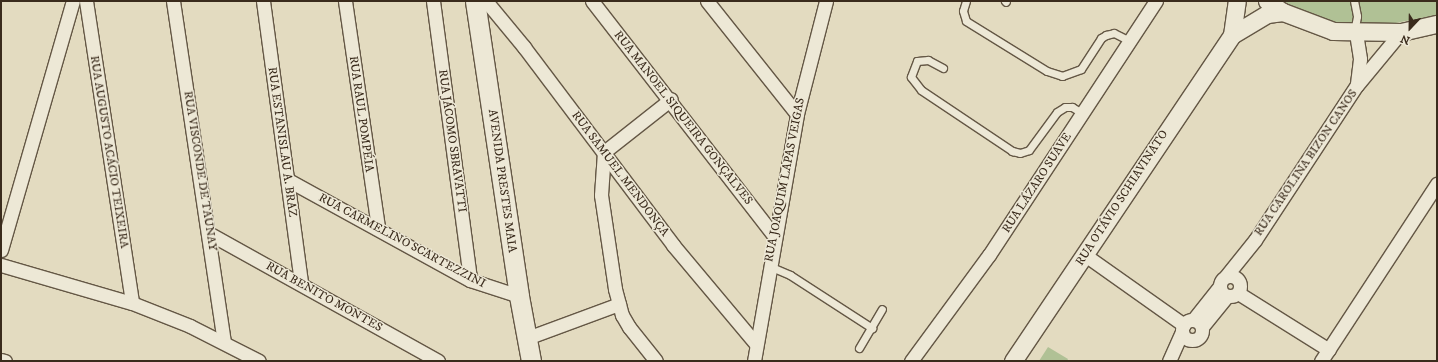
<!DOCTYPE html>
<meta charset="utf-8">
<style>
body{margin:0}
#map{position:relative;width:1438px;height:362px;overflow:hidden;background:#e3dbc0;font-family:"IM FELL DW Pica",serif}
div>[style]{position:absolute}
.green>*{inset:0;background:#b0c195}
.roads{filter:drop-shadow(1px 0 #645745) drop-shadow(-1px 0 #645745) drop-shadow(0 1px #645745) drop-shadow(0 -1px #645745)}
.service>*{height:7px;margin:-3.5px;padding:0 3.5px;transform-origin:3.5px;border-radius:3.5px;background:#ede8d6}
.minor>*{height:13px;margin:-6.5px;padding:0 6.5px;transform-origin:6.5px;border-radius:6.5px;background:#ede8d6}
.minor>.ring{margin:-6.5px;padding:0;box-sizing:content-box;background:none;border:13px solid #ede8d6;border-radius:50%}
.tertiary>*{height:17px;margin:-8.5px;padding:0 8.5px;transform-origin:8.5px;border-radius:8.5px;background:#ede8d6}
.secondary>*{height:19px;margin:-9.5px;padding:0 9.5px;transform-origin:9.5px;border-radius:9.5px;background:#ede8d6}
span{translate:-50% -50%;white-space:nowrap;text-align:center;line-height:1.15;-webkit-text-stroke:3px #ede8d6;paint-order:stroke}
.street-label{font-size:12px;color:#3a2b1c}
.frame{position:absolute;inset:0;border:2px solid #3a2b1c;pointer-events:none}
.north{position:absolute;left:1390px;top:8px;width:40px;height:40px;-webkit-text-stroke:3px #ede8d6;paint-order:stroke;rotate:202deg;font-size:11px;font-weight:700;line-height:16px;text-align:center;color:#3a2b1c}
.north::after{content:'';display:block;margin:auto;width:14px;height:18px;background:#3a2b1c;clip-path:polygon(50% 0,100% 100%,50% 72%,0 100%)}
</style>
<div id="map">
<div class="green">
<div style="clip-path:polygon(1284px 1px,1437px 1px,1437px 15px,1380px 26px,1340px 24px,1295px 9px)"></div>
<div style="clip-path:polygon(1048px 347px,1068px 359px,1067px 361px,1039px 361px)"></div>
</div>
<div class="roads">
<div class="service">
<div style="left:966px;top:1px;width:10px;rotate:107deg"></div>
<div style="left:963px;top:11px;width:10px;rotate:73deg"></div>
<div style="left:966px;top:21px;width:95px;rotate:31.7deg"></div>
<div style="left:1047px;top:71px;width:16px;rotate:18deg"></div>
<div style="left:1062px;top:76px;width:20px;rotate:-20deg"></div>
<div style="left:1081px;top:69px;width:37px;rotate:-57deg"></div>
<div style="left:1101px;top:38px;width:6px;rotate:-31deg"></div>
<div style="left:1106px;top:35px;width:8px;rotate:-14deg"></div>
<div style="left:1114px;top:33px;width:18px;rotate:27deg"></div>
<div style="left:1005px;top:1px;width:1px;rotate:45deg"></div>
<div style="left:1354px;top:32px;width:16px;rotate:-79deg"></div>
<div style="left:1357px;top:16px;width:15px;rotate:-101deg"></div>
<div style="left:943px;top:68px;width:17px;rotate:-152deg"></div>
<div style="left:928px;top:60px;width:11px;rotate:175deg"></div>
<div style="left:917px;top:61px;width:17px;rotate:111deg"></div>
<div style="left:911px;top:77px;width:16px;rotate:52deg"></div>
<div style="left:921px;top:90px;width:110px;rotate:33.8deg"></div>
<div style="left:1012px;top:151px;width:8px;rotate:14deg"></div>
<div style="left:1020px;top:153px;width:9px;rotate:-18deg"></div>
<div style="left:1029px;top:150px;width:47px;rotate:-53.6deg"></div>
<div style="left:1057px;top:112px;width:9px;rotate:-32deg"></div>
<div style="left:1065px;top:107px;width:7px"></div>
<div style="left:1072px;top:107px;width:12px;rotate:31deg"></div>
<div style="left:769px;top:266px;width:23px;rotate:23deg"></div>
<div style="left:790px;top:275px;width:98px;rotate:32.9deg"></div>
<div style="left:859px;top:348px;width:45px;rotate:-59.5deg"></div>
</div>
<div class="minor">
<div style="left:86px;top:1px;width:305px;rotate:81.3deg"></div>
<div style="left:173px;top:1px;width:345px;rotate:81.5deg"></div>
<div style="left:263px;top:1px;width:285px;rotate:82.3deg"></div>
<div style="left:345px;top:1px;width:228px;rotate:81.7deg"></div>
<div style="left:433px;top:1px;width:281px;rotate:82.4deg"></div>
<div style="left:486px;top:1px;width:60px;rotate:50.4deg"></div>
<div style="left:524px;top:47px;width:248px;rotate:53deg"></div>
<div style="left:673px;top:245px;width:129px;rotate:50deg"></div>
<div style="left:592px;top:1px;width:297px;rotate:52.2deg"></div>
<div style="left:707px;top:1px;width:144px;rotate:51.5deg"></div>
<div style="left:1356px;top:33px;width:26px;rotate:81deg"></div>
<div style="left:1360px;top:59px;width:26px;rotate:97deg"></div>
<div style="left:604px;top:152px;width:43px;rotate:94deg"></div>
<div style="left:601px;top:195px;width:95px;rotate:81.5deg"></div>
<div style="left:615px;top:289px;width:27px;rotate:75deg"></div>
<div style="left:622px;top:315px;width:14px;rotate:60deg"></div>
<div style="left:629px;top:327px;width:43px;rotate:51.5deg"></div>
<div style="left:604px;top:152px;width:85px;rotate:-38.3deg"></div>
<div style="left:288px;top:180px;width:208px;rotate:28.8deg"></div>
<div style="left:470px;top:280px;width:52px;rotate:18.1deg"></div>
<div style="left:210px;top:234px;width:261px;rotate:29.1deg"></div>
<div style="left:1px;top:250px;width:259px;rotate:-73.9deg"></div>
<div style="left:1085px;top:255px;width:121px;rotate:35.3deg"></div>
<div style="left:1px;top:265px;width:136px;rotate:16.2deg"></div>
<div style="left:132px;top:303px;width:62px;rotate:21.6deg"></div>
<div style="left:190px;top:326px;width:77px;rotate:26.9deg"></div>
<div class="ring" style="left:1220px;top:276px;width:7px;height:7px"></div>
<div style="left:1226px;top:276px;width:46px;rotate:-51.1deg"></div>
<div style="left:1255px;top:240px;width:186px;rotate:-56.7deg"></div>
<div style="left:1357px;top:85px;width:69px;rotate:-50.3deg"></div>
<div style="left:1238px;top:293px;width:107px;rotate:32.1deg"></div>
<div class="ring" style="left:1182px;top:320px;width:7px;height:7px"></div>
<div style="left:1193px;top:320px;width:43px;rotate:-51.5deg"></div>
<div style="left:1202px;top:327px;width:40px;rotate:-51deg"></div>
<div style="left:527px;top:338px;width:98px;rotate:-20.3deg"></div>
<div style="left:1px;top:360px;width:4px;rotate:14deg"></div>
<div style="left:754px;top:361px;width:251px;rotate:-80.1deg"></div>
<div style="left:797px;top:114px;width:117px;rotate:-75.6deg"></div>
<div style="left:911px;top:361px;width:132px;rotate:-53.7deg"></div>
<div style="left:989px;top:255px;width:304px;rotate:-56.7deg"></div>
<div style="left:1169px;top:361px;width:32px;rotate:-66deg"></div>
<div style="left:1321px;top:361px;width:212px;rotate:-56.8deg"></div>
</div>
<div class="tertiary">
<div style="left:1267px;top:1px;width:19px;rotate:35deg"></div>
<div style="left:1283px;top:12px;width:53px;rotate:20.8deg"></div>
<div style="left:1333px;top:31px;width:68px;rotate:0.8deg"></div>
<div style="left:1401px;top:32px;width:37px;rotate:-13deg"></div>
<div style="left:1232px;top:35px;width:34px;rotate:-82deg"></div>
<div style="left:1013px;top:361px;width:393px;rotate:-56.1deg"></div>
<div style="left:1232px;top:35px;width:41px;rotate:-31deg"></div>
<div style="left:1267px;top:14px;width:16px;rotate:-7deg"></div>
</div>
<div class="secondary">
<div style="left:475px;top:1px;width:298px;rotate:81.5deg"></div>
<div style="left:519px;top:296px;width:66px;rotate:79.5deg"></div>
</div>
</div>
<div class="street-label">
<span style="left:361px;top:114px;rotate:82deg">RUA RAUL POMPÉIA</span>
<span style="left:683px;top:118px;rotate:52deg">RUA MANOEL SIQUEIRA GONÇALVES</span>
<span style="left:452px;top:141px;rotate:82deg">RUA JÁCOMO SBRAVATTI</span>
<span style="left:282px;top:142px;rotate:82deg">RUA ESTANISLAU A. BRAZ</span>
<span style="left:109px;top:152px;rotate:81deg">RUA AUGUSTO ACÁCIO TEIXEIRA</span>
<span style="left:1306px;top:163px;rotate:-56deg">RUA CAROLINA BIZON CANOS</span>
<span style="left:200px;top:171px;rotate:81deg">RUA VISCONDE DE TAUNAY</span>
<span style="left:620px;top:174px;rotate:53deg">RUA SAMUEL MENDONÇA</span>
<span style="left:785px;top:180px;rotate:-79deg">RUA JOAQUIM LAPAS VEIGAS</span>
<span style="left:502px;top:181px;rotate:82deg">AVENIDA PRESTES MAIA</span>
<span style="left:1037px;top:183px;rotate:-57deg">RUA LÁZARO SUAVE</span>
<span style="left:1122px;top:198px;rotate:-57deg">RUA OTÁVIO SCHIAVINATO</span>
<span style="left:402px;top:241px;rotate:28deg">RUA CARMELINO SCARTEZZINI</span>
<span style="left:324px;top:297px;rotate:29deg">RUA BENITO MONTES</span>
</div>
<div class="frame"></div>
<div class="north">N</div>
</div>
